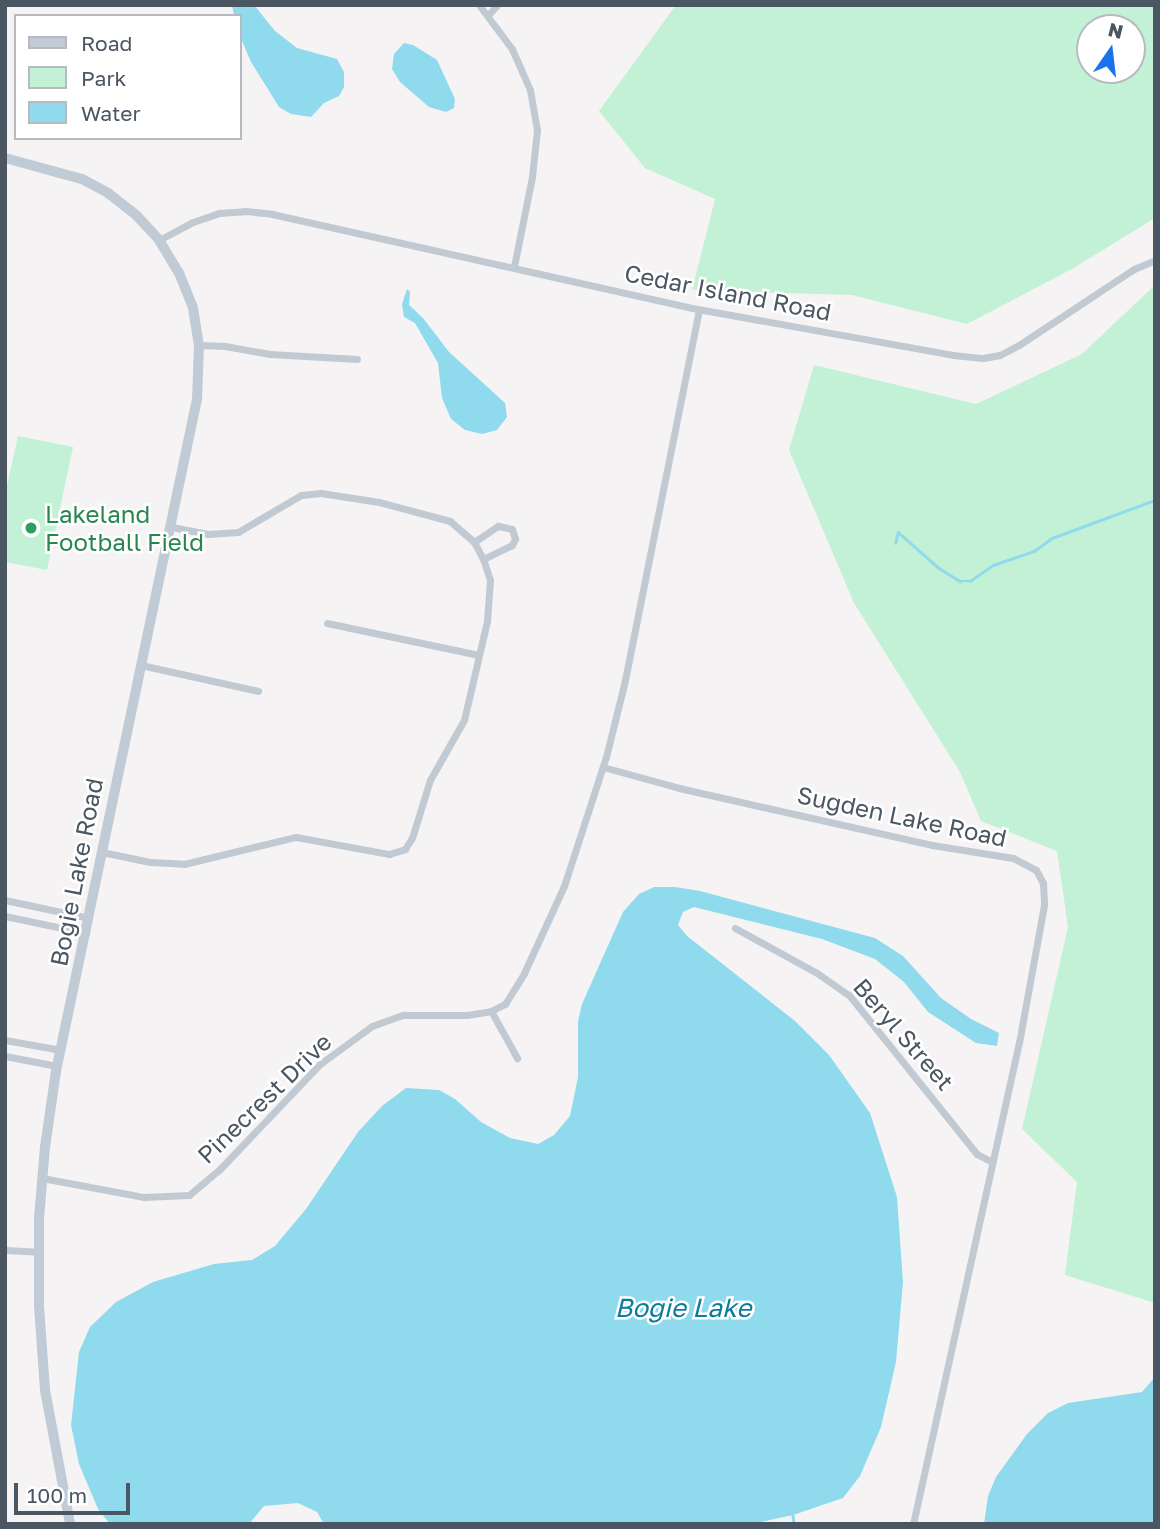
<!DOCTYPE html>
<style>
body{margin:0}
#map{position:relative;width:1160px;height:1529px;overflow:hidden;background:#f5f3f3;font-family:"Golos Text",sans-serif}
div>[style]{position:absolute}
.green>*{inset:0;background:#c3f1d5}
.water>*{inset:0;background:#90daee}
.stream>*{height:2.5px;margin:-1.25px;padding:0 1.25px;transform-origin:1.25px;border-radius:1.25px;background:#90daee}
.minor>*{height:7px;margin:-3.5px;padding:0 3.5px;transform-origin:3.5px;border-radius:3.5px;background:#c1cad2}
.secondary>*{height:10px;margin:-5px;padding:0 5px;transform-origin:5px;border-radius:5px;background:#c1cbd6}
.dots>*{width:19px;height:19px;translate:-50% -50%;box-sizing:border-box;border:4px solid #fff;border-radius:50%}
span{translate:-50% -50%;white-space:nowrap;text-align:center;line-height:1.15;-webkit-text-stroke:5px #fff;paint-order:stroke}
.street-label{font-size:24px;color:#4a5661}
.leisure-label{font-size:24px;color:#27864d}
.left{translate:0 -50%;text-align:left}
.water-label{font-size:26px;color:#0c7c9b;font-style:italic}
.frame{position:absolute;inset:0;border:7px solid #4a5661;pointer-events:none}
.legend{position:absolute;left:14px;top:14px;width:228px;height:126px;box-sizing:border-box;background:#fff;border:2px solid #b7bbc0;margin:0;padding:9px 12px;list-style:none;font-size:21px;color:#4a5661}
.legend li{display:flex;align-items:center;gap:14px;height:35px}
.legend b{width:35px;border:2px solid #b7bbc0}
.north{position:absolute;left:1076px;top:14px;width:70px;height:70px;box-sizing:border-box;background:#fff;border:2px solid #b7bbc0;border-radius:50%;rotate:14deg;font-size:19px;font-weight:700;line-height:28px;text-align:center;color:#4a5661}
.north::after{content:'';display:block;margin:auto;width:24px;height:32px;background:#1a73e8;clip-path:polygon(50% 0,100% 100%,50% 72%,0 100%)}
.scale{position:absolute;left:14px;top:1483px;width:116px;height:32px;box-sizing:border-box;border:4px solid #4a5661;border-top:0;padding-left:9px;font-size:21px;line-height:24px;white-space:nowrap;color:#4a5661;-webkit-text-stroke:5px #fff;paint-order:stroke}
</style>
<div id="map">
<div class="green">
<div style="clip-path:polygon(evenodd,676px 5px,1155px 5px,1155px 218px,1072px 269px,967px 324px,852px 295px,692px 290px,715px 199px,645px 168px,599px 111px,676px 5px,1090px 28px,1132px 28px,1132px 70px,1090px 70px,1090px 28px)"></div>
<div style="clip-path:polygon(1155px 285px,1155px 1303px,1065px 1275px,1077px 1182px,1022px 1129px,1068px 927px,1057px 851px,981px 821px,960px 772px,854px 603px,789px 450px,814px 365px,976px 404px,1082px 354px)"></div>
<div style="clip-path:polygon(18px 436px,73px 447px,47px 570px,5px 562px,5px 495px)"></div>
</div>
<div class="water">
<div style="clip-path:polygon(232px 5px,254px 5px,275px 31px,297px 48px,337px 59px,344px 72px,344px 87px,339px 96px,324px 103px,311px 117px,291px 114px,279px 107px,251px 62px,240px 36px,240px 16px,234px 16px)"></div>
<div style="clip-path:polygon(404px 43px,413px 45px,437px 60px,455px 99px,454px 108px,446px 112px,429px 107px,400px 82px,392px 69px,394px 54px)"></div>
<div style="clip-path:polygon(407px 289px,410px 292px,409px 305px,423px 318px,449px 352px,505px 403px,507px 417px,497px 430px,482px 434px,465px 430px,451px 419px,442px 398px,438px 363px,415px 323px,404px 317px,402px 304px)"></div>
<div style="clip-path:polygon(654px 887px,675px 887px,700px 891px,875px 938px,903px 956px,941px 998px,971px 1019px,999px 1033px,997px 1046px,976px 1043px,928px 1012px,904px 982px,875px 959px,822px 939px,694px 907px,683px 912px,678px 925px,687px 936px,795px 1021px,829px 1055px,870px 1113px,897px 1197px,903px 1282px,896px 1362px,881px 1427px,860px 1476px,843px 1498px,793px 1515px,752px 1524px,324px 1524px,317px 1512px,298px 1503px,264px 1506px,249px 1524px,110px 1524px,98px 1509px,79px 1464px,71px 1425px,79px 1352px,90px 1327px,116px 1302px,153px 1282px,214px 1264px,252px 1260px,275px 1246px,306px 1209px,358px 1132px,382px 1106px,406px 1088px,439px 1090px,455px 1099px,481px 1122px,510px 1138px,538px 1144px,554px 1135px,570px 1116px,578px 1077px,578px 1021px,582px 1004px,623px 912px,639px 894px)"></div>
<div style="clip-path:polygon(1155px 1377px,1155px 1524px,984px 1524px,988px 1496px,996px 1477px,1027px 1434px,1048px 1413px,1068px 1403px,1142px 1392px)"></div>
</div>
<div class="stream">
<div style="left:895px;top:543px;width:11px;rotate:-75deg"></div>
<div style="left:898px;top:532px;width:55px;rotate:41.3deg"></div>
<div style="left:939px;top:568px;width:25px;rotate:32deg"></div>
<div style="left:960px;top:581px;width:10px"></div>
<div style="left:970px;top:581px;width:28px;rotate:-35deg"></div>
<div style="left:993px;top:565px;width:43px;rotate:-18.9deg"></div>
<div style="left:1034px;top:551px;width:22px;rotate:-36deg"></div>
<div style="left:1052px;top:538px;width:110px;rotate:-20.3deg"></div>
<div style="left:793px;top:1515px;width:9px;rotate:84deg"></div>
</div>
<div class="minor">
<div style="left:479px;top:5px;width:55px;rotate:53.1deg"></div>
<div style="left:512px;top:49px;width:45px;rotate:66.3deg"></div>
<div style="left:530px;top:90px;width:41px;rotate:80.1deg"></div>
<div style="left:537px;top:130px;width:47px;rotate:96.1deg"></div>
<div style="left:532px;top:177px;width:91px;rotate:101.4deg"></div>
<div style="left:489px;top:14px;width:12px;rotate:-48deg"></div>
<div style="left:159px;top:240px;width:38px;rotate:-28deg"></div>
<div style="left:193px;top:222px;width:28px;rotate:-19deg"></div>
<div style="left:219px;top:213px;width:26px;rotate:-4deg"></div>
<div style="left:245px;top:211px;width:27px;rotate:6deg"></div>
<div style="left:272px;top:214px;width:430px;rotate:12.6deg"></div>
<div style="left:692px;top:308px;width:265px;rotate:10.2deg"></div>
<div style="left:953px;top:355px;width:30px;rotate:6deg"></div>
<div style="left:983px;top:358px;width:17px;rotate:-10deg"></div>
<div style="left:1000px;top:355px;width:21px;rotate:-28deg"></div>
<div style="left:1019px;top:345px;width:138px;rotate:-33.5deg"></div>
<div style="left:1134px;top:269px;width:23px;rotate:-23deg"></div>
<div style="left:199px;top:345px;width:26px;rotate:2deg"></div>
<div style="left:225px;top:346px;width:46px;rotate:10.1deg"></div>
<div style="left:270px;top:354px;width:87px;rotate:3.3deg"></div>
<div style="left:474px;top:542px;width:29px;rotate:-34deg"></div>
<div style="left:498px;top:526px;width:14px;rotate:12deg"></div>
<div style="left:512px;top:529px;width:10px;rotate:73deg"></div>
<div style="left:515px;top:539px;width:7px;rotate:117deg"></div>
<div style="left:512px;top:545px;width:32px;rotate:154deg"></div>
<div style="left:327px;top:623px;width:155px;rotate:11.9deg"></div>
<div style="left:141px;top:665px;width:120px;rotate:12.5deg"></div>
<div style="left:603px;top:767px;width:79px;rotate:15.4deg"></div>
<div style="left:679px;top:788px;width:259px;rotate:12.7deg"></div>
<div style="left:932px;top:845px;width:82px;rotate:9.1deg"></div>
<div style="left:1013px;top:858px;width:26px;rotate:28deg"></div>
<div style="left:1036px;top:870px;width:15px;rotate:62deg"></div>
<div style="left:1043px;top:883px;width:22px;rotate:87deg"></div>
<div style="left:1044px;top:905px;width:139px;rotate:100.3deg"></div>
<div style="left:1019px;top:1042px;width:494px;rotate:102.4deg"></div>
<div style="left:102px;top:852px;width:49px;rotate:11.8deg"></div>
<div style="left:150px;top:862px;width:34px;rotate:3deg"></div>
<div style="left:184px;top:864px;width:115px;rotate:-13.6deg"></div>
<div style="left:296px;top:837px;width:95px;rotate:10.4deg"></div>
<div style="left:389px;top:854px;width:17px;rotate:-17deg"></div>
<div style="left:405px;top:849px;width:13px;rotate:-58deg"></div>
<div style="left:412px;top:838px;width:61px;rotate:-72.8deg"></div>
<div style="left:430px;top:780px;width:69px;rotate:-60.5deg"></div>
<div style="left:464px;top:720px;width:102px;rotate:-76.9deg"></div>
<div style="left:487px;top:621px;width:41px;rotate:-85.8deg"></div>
<div style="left:490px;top:580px;width:22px;rotate:-108deg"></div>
<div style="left:483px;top:559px;width:19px;rotate:-118deg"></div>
<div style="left:474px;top:542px;width:32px;rotate:-139deg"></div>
<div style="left:450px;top:521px;width:73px;rotate:-165deg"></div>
<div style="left:379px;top:502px;width:59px;rotate:-171.2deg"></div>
<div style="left:321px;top:493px;width:20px;rotate:174deg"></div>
<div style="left:301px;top:495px;width:73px;rotate:149.6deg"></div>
<div style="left:238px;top:532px;width:30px;rotate:176deg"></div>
<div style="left:208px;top:534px;width:37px;rotate:-169deg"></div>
<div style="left:5px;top:900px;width:86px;rotate:12.1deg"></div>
<div style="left:5px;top:916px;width:83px;rotate:11.9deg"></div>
<div style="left:735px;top:928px;width:94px;rotate:28.8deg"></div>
<div style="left:817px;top:973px;width:39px;rotate:35deg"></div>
<div style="left:849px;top:995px;width:204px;rotate:51.2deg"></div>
<div style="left:977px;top:1154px;width:17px;rotate:28deg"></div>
<div style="left:491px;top:1011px;width:54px;rotate:61deg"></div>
<div style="left:5px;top:1040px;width:57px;rotate:10.1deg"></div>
<div style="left:5px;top:1056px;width:53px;rotate:10.9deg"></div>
<div style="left:42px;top:1178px;width:104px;rotate:10.6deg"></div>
<div style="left:144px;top:1197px;width:45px;rotate:-2.5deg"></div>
<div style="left:189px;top:1195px;width:39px;rotate:-40deg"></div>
<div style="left:219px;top:1170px;width:146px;rotate:-46.4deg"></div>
<div style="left:320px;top:1064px;width:64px;rotate:-36.2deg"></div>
<div style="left:372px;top:1026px;width:33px;rotate:-20deg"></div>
<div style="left:403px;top:1015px;width:64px"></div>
<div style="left:467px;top:1015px;width:24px;rotate:-9deg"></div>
<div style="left:491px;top:1011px;width:16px;rotate:-27deg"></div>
<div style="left:505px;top:1004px;width:36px;rotate:-58deg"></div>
<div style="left:524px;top:973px;width:96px;rotate:-65.3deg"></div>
<div style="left:564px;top:886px;width:136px;rotate:-72deg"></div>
<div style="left:606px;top:757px;width:79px;rotate:-76.1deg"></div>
<div style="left:625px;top:680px;width:378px;rotate:-78.7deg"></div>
<div style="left:5px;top:1250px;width:34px;rotate:3deg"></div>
</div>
<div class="secondary">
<div style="left:5px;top:158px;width:80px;rotate:15.3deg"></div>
<div style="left:82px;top:179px;width:30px;rotate:28deg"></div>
<div style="left:108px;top:193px;width:37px;rotate:38deg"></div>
<div style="left:137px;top:216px;width:33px;rotate:47deg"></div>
<div style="left:159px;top:240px;width:39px;rotate:59deg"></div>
<div style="left:179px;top:273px;width:38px;rotate:68deg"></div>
<div style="left:193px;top:308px;width:37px;rotate:81deg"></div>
<div style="left:199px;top:345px;width:54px;rotate:92.1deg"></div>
<div style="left:197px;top:399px;width:687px;rotate:101.85deg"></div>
<div style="left:56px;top:1071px;width:77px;rotate:98.2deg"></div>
<div style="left:45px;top:1147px;width:71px;rotate:94.8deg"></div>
<div style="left:39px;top:1218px;width:88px;rotate:90deg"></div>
<div style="left:39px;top:1306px;width:84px;rotate:85.9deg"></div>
<div style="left:45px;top:1390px;width:136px;rotate:79.4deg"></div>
</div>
<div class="dots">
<div style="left:31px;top:528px;background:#2e9e5b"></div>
</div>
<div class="street-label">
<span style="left:728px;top:292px;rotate:11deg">Cedar Island Road</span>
<span style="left:902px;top:816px;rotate:12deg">Sugden Lake Road</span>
<span style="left:76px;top:872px;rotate:-79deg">Bogie Lake Road</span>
<span style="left:904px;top:1034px;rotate:49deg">Beryl Street</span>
<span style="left:264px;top:1098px;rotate:-44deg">Pinecrest Drive</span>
</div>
<div class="leisure-label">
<span class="left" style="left:45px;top:528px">Lakeland<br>Football Field</span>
</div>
<div class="water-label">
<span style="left:683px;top:1308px">Bogie Lake</span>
</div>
<div class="frame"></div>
<ul class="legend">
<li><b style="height:9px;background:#c1cbd6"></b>Road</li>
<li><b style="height:19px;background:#c3f1d5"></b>Park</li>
<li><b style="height:19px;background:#90daee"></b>Water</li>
</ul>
<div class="north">N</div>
<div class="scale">100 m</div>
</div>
